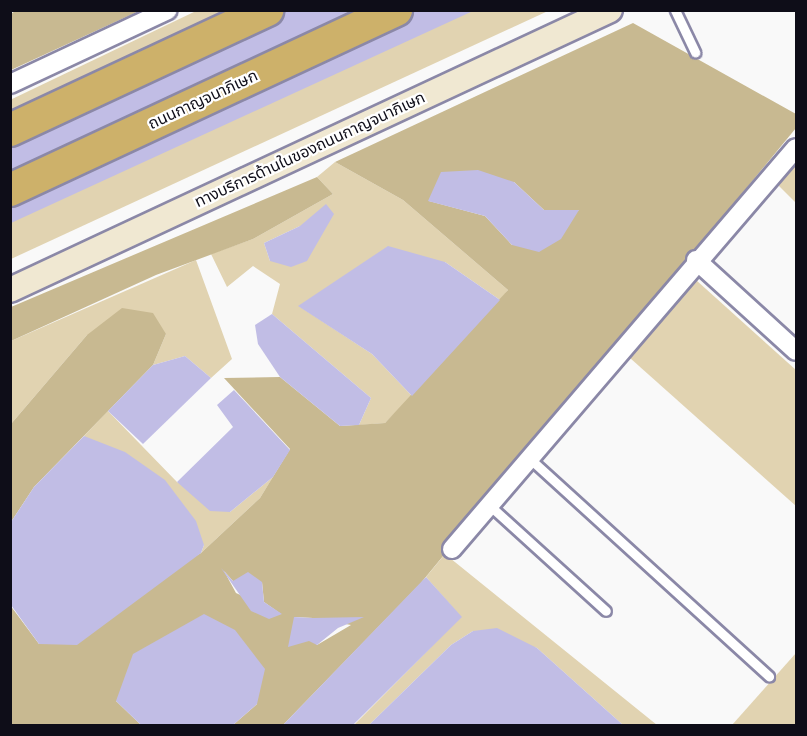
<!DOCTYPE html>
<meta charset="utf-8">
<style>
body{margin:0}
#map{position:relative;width:807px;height:736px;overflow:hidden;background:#f9f9f9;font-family:Figtree,"Noto Sans Thai",sans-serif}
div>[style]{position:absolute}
.green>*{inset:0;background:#e1d3b1}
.forest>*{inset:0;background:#c8b991}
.water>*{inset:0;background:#c1bde5}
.roads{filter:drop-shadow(2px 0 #8b88a7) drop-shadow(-2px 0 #8b88a7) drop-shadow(0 2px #8b88a7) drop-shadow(0 -2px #8b88a7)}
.service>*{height:9px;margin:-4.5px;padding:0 4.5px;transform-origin:4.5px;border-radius:4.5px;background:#fff}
.minor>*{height:18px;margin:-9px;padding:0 9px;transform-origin:9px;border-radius:9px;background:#fff}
.secondary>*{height:24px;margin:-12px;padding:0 12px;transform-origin:12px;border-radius:12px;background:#f0e8d2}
.motorway>*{height:32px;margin:-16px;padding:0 16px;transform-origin:16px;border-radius:16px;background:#cdb16a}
span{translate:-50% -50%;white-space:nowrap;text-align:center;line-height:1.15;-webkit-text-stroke:4.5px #fff;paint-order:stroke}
.street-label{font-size:16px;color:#0e0d18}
.frame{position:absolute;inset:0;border:12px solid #0e0d18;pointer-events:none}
</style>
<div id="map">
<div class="green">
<div style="clip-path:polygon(196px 11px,548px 11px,11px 259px,10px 100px)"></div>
<div style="clip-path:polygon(evenodd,335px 162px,403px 200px,508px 290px,500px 300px,445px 262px,299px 306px,372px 354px,412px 396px,385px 423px,359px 425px,371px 398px,272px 314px,280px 284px,253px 266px,227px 287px,211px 254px,253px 239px,333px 194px,317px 177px,335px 162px,300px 226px,270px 261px,264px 243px,300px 226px)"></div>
<div style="clip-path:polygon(796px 165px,796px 203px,778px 185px)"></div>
<div style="clip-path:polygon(196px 260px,232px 359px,211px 378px,185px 356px,153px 365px,166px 334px,87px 335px,11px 424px,11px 341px)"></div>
<div style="clip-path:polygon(696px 280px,796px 370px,796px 506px,630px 358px)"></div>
<div style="clip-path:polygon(108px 411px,177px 482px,230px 512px,273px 477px,260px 498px,201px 553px,204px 545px,84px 436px)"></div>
<div style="clip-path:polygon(445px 554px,657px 725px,623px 725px,537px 648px,473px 631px,451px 645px,369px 725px,353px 726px,461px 617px,426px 577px)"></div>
<div style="clip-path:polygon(796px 653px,796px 725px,732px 725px)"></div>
</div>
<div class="forest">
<div style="clip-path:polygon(15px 11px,139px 11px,11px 70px,11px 14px)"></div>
<div style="clip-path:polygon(evenodd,633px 23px,796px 114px,796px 128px,420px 584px,283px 725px,233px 725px,257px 704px,116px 701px,141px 725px,11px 725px,10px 605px,39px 644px,201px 553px,260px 498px,290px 449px,224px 378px,280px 377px,340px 426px,385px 423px,508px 290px,403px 200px,335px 162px,633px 23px,514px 182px,544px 210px,579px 210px,512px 245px,485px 216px,429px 201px,514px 182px,633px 23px,224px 571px,233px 581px,262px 582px,264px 602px,281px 614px,236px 593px,224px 571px,633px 23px,294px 617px,313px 618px,351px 625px,317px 645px,294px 617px)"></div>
<div style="clip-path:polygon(317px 177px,333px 194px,253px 239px,156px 275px,11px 341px,11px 307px)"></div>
<div style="clip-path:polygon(122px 308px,153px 313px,166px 334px,153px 365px,34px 487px,11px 522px,11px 424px,87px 335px)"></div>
</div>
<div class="water">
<div style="clip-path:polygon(240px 11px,473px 11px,11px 223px,10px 115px)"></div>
<div style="clip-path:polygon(478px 170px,514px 182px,544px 210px,579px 210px,561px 239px,539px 252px,512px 245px,485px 216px,428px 201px,441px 172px)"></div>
<div style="clip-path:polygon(326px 204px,334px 214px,307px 261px,291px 267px,270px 261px,264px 243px,300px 226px)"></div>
<div style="clip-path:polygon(388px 246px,445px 262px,500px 300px,412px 396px,372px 354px,298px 306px)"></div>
<div style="clip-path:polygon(272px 314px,371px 398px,359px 425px,340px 426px,280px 377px,258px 344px,255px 325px)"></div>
<div style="clip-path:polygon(185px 356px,211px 378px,143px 444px,108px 411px,153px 365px)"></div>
<div style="clip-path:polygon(234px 390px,290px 450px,273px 477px,230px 512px,210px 511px,177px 482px,233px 427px,217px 405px)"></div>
<div style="clip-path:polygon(84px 436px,125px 452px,165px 480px,196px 521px,204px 545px,201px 553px,77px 645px,39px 644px,11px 605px,11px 522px,34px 487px)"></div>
<div style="clip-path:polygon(221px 568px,233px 581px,248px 572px,262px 582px,264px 602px,282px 614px,269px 619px,251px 611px)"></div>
<div style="clip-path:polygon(426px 577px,462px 617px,353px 725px,283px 725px)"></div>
<div style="clip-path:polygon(204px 614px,235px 630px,265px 669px,257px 704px,233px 725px,141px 725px,116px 701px,133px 654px)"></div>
<div style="clip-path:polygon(294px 617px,313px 618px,364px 617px,338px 628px,317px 645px,309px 641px,288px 647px)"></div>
<div style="clip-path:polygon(497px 628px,537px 648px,623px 725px,369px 725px,451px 645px,473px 631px)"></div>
</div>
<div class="roads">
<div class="service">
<div style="left:675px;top:10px;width:47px;rotate:64.5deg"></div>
<div style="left:528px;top:457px;width:326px;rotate:42.3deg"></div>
<div style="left:488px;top:504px;width:159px;rotate:42.2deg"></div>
</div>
<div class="minor">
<div style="left:10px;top:84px;width:174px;rotate:-25.1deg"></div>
<div style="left:696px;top:260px;width:135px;rotate:42.3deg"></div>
<div style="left:452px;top:549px;width:528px;rotate:-49.38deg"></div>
</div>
<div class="secondary">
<div style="left:10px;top:290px;width:662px;rotate:-25.02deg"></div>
</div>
<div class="motorway">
<div style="left:10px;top:130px;width:284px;rotate:-25deg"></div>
<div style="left:10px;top:190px;width:426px;rotate:-25deg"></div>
</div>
</div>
<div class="street-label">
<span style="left:203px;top:100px;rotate:-25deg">ถนนกาญจนาภิเษก</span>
<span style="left:310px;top:150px;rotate:-25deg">ทางบริการด้านในของถนนกาญจนาภิเษก</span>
</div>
<div class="frame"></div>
</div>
